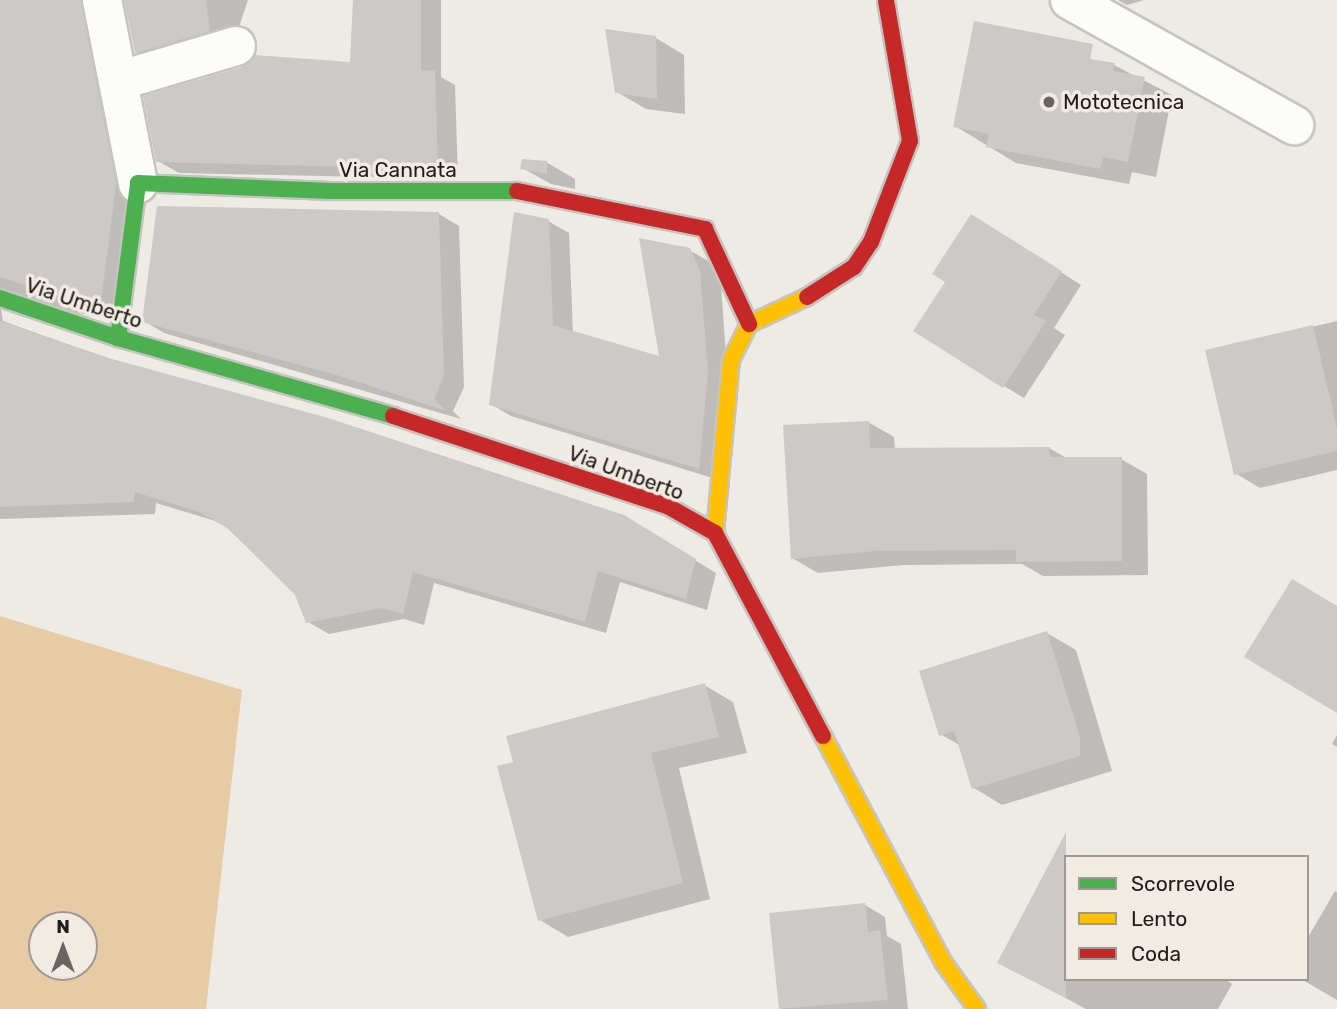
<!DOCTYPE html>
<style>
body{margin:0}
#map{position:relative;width:1337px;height:1009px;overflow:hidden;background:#eeebe6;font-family:Rubik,sans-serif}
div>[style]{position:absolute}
.green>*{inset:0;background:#e7cba5}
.shadow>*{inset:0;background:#0003}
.building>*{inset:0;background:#ccc9c6}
.roads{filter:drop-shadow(2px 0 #c6c4c0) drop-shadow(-2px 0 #c6c4c0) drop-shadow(0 2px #c6c4c0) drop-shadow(0 -2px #c6c4c0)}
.street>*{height:38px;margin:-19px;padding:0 19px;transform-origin:19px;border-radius:19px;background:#fcfcfb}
.fast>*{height:16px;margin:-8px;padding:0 8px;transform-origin:8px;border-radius:8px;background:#4caf50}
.slow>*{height:16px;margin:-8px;padding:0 8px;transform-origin:8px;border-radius:8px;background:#ffc107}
.jam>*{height:16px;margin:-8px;padding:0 8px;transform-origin:8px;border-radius:8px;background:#c62828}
.dots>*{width:19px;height:19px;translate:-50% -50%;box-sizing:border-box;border:4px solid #f2ebe3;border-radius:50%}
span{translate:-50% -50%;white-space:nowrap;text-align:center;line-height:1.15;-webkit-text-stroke:7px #f2ebe3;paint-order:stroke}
.poi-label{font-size:21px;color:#1f1d1a}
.left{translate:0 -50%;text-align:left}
.street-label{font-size:21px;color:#1f1d1a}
.legend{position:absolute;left:1064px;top:855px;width:245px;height:126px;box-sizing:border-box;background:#f2ebe3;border:2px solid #9e9993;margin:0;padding:9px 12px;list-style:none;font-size:21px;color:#1f1d1a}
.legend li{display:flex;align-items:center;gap:14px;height:35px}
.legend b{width:35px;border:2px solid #9e9993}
.north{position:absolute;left:28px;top:911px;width:70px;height:70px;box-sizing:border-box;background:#f2ebe3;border:2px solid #9e9993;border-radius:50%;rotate:0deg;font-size:19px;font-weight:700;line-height:28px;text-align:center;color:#1f1d1a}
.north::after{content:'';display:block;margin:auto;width:24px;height:32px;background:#676561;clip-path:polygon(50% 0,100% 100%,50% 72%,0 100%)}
</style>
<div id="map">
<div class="green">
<div style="clip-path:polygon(evenodd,0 616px,242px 690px,206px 1009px,0 1009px,0 616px,42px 925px,84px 925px,84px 967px,42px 967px,42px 925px)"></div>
</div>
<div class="shadow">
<div style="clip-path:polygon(0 0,107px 0,137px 197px,121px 319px,0 303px,3px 321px,111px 360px,645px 530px,716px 573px,707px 610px,620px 582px,606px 633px,434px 583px,424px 625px,404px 619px,329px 634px,308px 622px,296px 594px,222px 523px,156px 503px,155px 514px,0 519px)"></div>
<div style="clip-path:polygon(124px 0,248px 0,234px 42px,158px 64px,136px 52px)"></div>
<div style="clip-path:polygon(355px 0,441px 0,441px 77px,455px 85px,458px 179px,179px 173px,158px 161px,352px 63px)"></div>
<div style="clip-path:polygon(1118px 0,1144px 0,1127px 5px)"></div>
<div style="clip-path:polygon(656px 38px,684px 55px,685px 114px,646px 109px,617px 92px)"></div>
<div style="clip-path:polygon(1114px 65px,1172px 95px,1156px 177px,1132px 172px,1129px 184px,1016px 163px,955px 126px)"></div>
<div style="clip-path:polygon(546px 162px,575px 179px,575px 189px,551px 184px,522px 168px)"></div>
<div style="clip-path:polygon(439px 214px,459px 226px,464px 387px,453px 411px,461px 419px,164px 333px,144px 321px)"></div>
<div style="clip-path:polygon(548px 221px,569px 233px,573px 333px,661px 359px,689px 250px,710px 262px,721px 284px,728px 385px,719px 480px,511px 416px,491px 404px)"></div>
<div style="clip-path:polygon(992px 228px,1081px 285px,1054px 328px,1065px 335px,1024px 398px,1004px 386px)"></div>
<div style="clip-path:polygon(1337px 321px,1337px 470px,1260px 488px,1235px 473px,1207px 352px)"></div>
<div style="clip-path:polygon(868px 422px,894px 437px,895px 450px,1049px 448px,1068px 459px,1121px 459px,1147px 474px,1148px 575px,1043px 576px,1022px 564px,903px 565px,818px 573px,792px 558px)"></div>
<div style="clip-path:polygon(1047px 633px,1076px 650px,1112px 771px,1002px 805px,974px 788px,961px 746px,940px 734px)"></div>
<div style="clip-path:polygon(704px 685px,733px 702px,747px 753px,679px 768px,710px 899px,568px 937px,540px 920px,515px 764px)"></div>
<div style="clip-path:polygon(1337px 735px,1337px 747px,1332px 744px)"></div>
<div style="clip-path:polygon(1335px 891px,1337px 892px,1337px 1000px,1301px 979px,1307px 979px,1307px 939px)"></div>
<div style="clip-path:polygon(865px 905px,885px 917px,887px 936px,901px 944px,908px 1009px,781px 1009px,771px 914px)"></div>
<div style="clip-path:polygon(999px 962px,1066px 979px,1225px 979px,1232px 984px,1218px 1009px,1086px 1009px)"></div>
</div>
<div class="building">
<div style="clip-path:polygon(0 0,81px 0,116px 184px,100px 309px,0 277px)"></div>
<div style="clip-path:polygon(124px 0,206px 0,210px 31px,135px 53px)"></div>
<div style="clip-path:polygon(353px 0,421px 0,421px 70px,435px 71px,438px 169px,156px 162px,143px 96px,242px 67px,255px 55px,350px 62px)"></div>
<div style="clip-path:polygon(974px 21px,1093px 44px,1090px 59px,1115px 63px,1113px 71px,1145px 77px,1128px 162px,1103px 157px,1100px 169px,986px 147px,989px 134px,953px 127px)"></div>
<div style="clip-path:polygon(605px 29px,656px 36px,657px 99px,615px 93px)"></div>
<div style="clip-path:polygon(522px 159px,547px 161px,547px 174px,520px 169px)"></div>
<div style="clip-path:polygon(157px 206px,439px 212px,444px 375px,434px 399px,446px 411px,340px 376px,142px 322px)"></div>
<div style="clip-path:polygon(514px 212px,549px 219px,553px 325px,659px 356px,639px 238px,690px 248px,700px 271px,708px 372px,699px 469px,489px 405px)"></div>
<div style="clip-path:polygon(971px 214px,1062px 271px,1034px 315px,1046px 321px,1003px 388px,913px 331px,945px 282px,932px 274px)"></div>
<div style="clip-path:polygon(0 321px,112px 359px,328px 418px,624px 515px,696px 559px,686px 599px,598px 571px,585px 622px,413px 572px,403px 614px,382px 608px,306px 623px,295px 595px,229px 529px,199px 512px,135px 492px,134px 502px,0 507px)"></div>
<div style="clip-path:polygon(1313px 325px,1337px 429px,1337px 451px,1234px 475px,1205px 350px)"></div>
<div style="clip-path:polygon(869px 421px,870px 448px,1050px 447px,1050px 457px,1122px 457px,1122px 561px,1016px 562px,1016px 550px,876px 551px,791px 559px,783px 425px)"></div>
<div style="clip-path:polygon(1292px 579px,1337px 606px,1337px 713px,1244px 657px)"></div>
<div style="clip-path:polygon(1047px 631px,1080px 737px,1080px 756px,972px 789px,954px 731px,939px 736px,919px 671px)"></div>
<div style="clip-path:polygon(705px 683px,719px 737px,651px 753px,683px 883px,538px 921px,497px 766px,513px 762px,506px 736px)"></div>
<div style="clip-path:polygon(1066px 832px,1066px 998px,997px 963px)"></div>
<div style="clip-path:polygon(865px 903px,868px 932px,880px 930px,888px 1000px,779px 1009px,769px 913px)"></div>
</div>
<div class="roads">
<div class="street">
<div style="left:102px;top:0;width:187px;rotate:78.9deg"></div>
<div style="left:1070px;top:0;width:257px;rotate:29.2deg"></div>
<div style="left:118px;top:81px;width:123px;rotate:-16.5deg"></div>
</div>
<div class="fast">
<div style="left:0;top:298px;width:125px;rotate:18.7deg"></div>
<div style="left:118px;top:338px;width:286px;rotate:15.8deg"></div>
<div style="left:118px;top:338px;width:156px;rotate:-82.6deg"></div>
<div style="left:138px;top:183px;width:192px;rotate:2.4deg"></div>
<div style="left:330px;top:191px;width:187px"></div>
</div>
<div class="slow">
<div style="left:715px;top:533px;width:174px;rotate:-84.7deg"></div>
<div style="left:731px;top:360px;width:40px;rotate:-63.4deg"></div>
<div style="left:749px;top:324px;width:64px;rotate:-25deg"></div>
<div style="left:823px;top:736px;width:256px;rotate:62deg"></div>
<div style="left:943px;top:962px;width:58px;rotate:54.1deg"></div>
</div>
<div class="jam">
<div style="left:517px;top:191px;width:192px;rotate:11.4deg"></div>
<div style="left:705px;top:229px;width:105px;rotate:65.1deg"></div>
<div style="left:807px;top:297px;width:56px;rotate:-32.6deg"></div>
<div style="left:854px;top:267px;width:30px;rotate:-56deg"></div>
<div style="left:871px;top:242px;width:108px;rotate:-68.9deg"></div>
<div style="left:910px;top:141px;width:143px;rotate:-99.7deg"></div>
<div style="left:393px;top:416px;width:291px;rotate:18.2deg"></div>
<div style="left:669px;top:507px;width:53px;rotate:29.5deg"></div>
<div style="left:715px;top:533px;width:230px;rotate:62deg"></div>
</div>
</div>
<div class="dots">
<div style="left:1049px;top:102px;background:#676561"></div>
</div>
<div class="poi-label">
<span class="left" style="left:1063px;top:102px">Mototecnica</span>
</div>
<div class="street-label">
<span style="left:398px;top:170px">Via Cannata</span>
<span style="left:84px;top:303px;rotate:18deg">Via Umberto</span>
<span style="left:626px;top:473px;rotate:20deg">Via Umberto</span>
</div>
<ul class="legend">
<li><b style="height:9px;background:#4caf50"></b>Scorrevole</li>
<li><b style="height:9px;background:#ffc107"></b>Lento</li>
<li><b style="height:9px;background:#c62828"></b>Coda</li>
</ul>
<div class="north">N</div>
</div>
